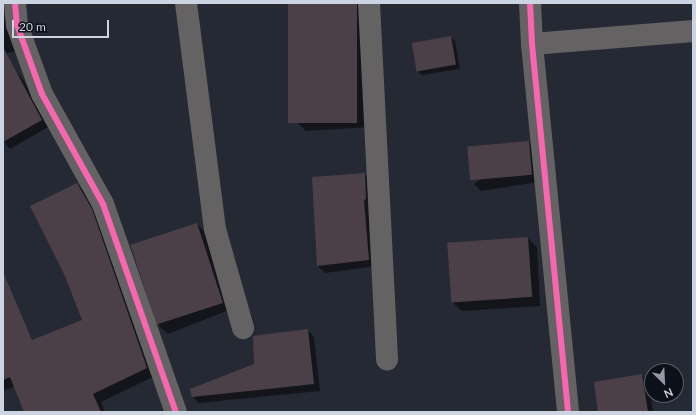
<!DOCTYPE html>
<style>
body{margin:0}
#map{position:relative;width:696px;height:415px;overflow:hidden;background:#242934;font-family:Lato,sans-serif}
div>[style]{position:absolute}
.shadow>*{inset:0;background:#0007}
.building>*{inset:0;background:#4b4047;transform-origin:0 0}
.minor>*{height:22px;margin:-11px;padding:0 11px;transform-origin:11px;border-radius:11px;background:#656264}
.cycleway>*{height:6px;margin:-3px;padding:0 3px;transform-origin:3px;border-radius:3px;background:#f766af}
span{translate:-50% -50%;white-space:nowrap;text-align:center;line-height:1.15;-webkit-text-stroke:3px #0c1019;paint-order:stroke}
.frame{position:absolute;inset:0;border:4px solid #cdd4e1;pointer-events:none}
.north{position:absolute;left:644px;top:363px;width:40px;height:40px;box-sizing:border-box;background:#0c1019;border:1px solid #595e69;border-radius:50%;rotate:156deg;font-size:11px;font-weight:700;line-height:16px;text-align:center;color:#cdd4e1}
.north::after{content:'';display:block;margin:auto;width:14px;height:18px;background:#9298a4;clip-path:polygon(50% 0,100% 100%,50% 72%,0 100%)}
.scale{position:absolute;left:12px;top:20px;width:97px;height:18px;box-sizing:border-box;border:2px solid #cdd4e1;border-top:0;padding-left:5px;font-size:12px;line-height:14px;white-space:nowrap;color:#cdd4e1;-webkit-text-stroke:3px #0c1019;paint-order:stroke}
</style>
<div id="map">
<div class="shadow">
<div style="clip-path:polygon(290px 3px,370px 3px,371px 127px,306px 131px,297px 122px)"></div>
<div style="clip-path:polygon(3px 16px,10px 23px,17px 51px,3px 54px)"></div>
<div style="clip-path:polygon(451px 37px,455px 41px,460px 69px,422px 75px,418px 72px)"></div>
<div style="clip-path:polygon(17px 73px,24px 81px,48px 127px,10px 149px,3px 141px,3px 82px)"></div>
<div style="clip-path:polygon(529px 142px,536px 149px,539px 182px,481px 191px,474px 184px)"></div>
<div style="clip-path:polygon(365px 174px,372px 182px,376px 266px,325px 273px,318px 266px)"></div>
<div style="clip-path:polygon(77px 184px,85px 192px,99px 218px,155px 376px,101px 402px,105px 412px,25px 412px,15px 386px,3px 391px,3px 352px,84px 321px)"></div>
<div style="clip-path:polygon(197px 224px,204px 231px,229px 310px,168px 334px,160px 327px,133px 249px)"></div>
<div style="clip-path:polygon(528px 238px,537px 247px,540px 306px,462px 311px,452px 302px)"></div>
<div style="clip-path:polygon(308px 330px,314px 337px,320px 391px,199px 403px,193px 397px,255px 365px)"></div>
<div style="clip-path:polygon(642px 375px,649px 382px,653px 412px,599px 412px)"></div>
</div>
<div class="building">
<div style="left:288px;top:3px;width:69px;height:120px"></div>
<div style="left:451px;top:36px;width:29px;height:40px;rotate:80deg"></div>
<div style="clip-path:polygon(3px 47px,42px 120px,3px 142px)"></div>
<div style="left:529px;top:141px;width:34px;height:62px;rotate:85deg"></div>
<div style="clip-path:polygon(365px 173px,366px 199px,364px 200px,369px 260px,317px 266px,312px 177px)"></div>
<div style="clip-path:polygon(77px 183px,92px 209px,147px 368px,93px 394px,101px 412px,24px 412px,10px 377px,3px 380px,3px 272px,32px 340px,82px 320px,65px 276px,30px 206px)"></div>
<div style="left:197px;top:223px;width:84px;height:70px;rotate:72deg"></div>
<div style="left:528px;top:237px;width:60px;height:81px;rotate:86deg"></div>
<div style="clip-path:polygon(308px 329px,314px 384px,192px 397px,190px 389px,254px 364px,253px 336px)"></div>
<div style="clip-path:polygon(642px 374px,648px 412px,598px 412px,594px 382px)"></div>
</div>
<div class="minor">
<div style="left:15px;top:3px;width:22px;rotate:85deg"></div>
<div style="left:17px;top:25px;width:73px;rotate:70.1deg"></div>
<div style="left:42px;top:94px;width:126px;rotate:61deg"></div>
<div style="left:103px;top:204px;width:220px;rotate:70.7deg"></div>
<div style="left:186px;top:3px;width:228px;rotate:82.7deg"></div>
<div style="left:215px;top:229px;width:103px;rotate:74.2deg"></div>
<div style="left:369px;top:3px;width:357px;rotate:87.1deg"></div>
<div style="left:530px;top:3px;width:41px;rotate:87.2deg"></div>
<div style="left:532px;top:44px;width:370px;rotate:84.4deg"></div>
<div style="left:532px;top:44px;width:162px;rotate:-4.6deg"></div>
</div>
<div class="cycleway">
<div style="left:15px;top:3px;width:22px;rotate:85deg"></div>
<div style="left:17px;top:25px;width:73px;rotate:70.1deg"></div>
<div style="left:42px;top:94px;width:126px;rotate:61deg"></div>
<div style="left:103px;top:204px;width:220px;rotate:70.7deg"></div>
<div style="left:530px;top:3px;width:41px;rotate:87.2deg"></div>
<div style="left:532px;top:44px;width:370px;rotate:84.4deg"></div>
</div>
<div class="frame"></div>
<div class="north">N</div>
<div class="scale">20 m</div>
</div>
